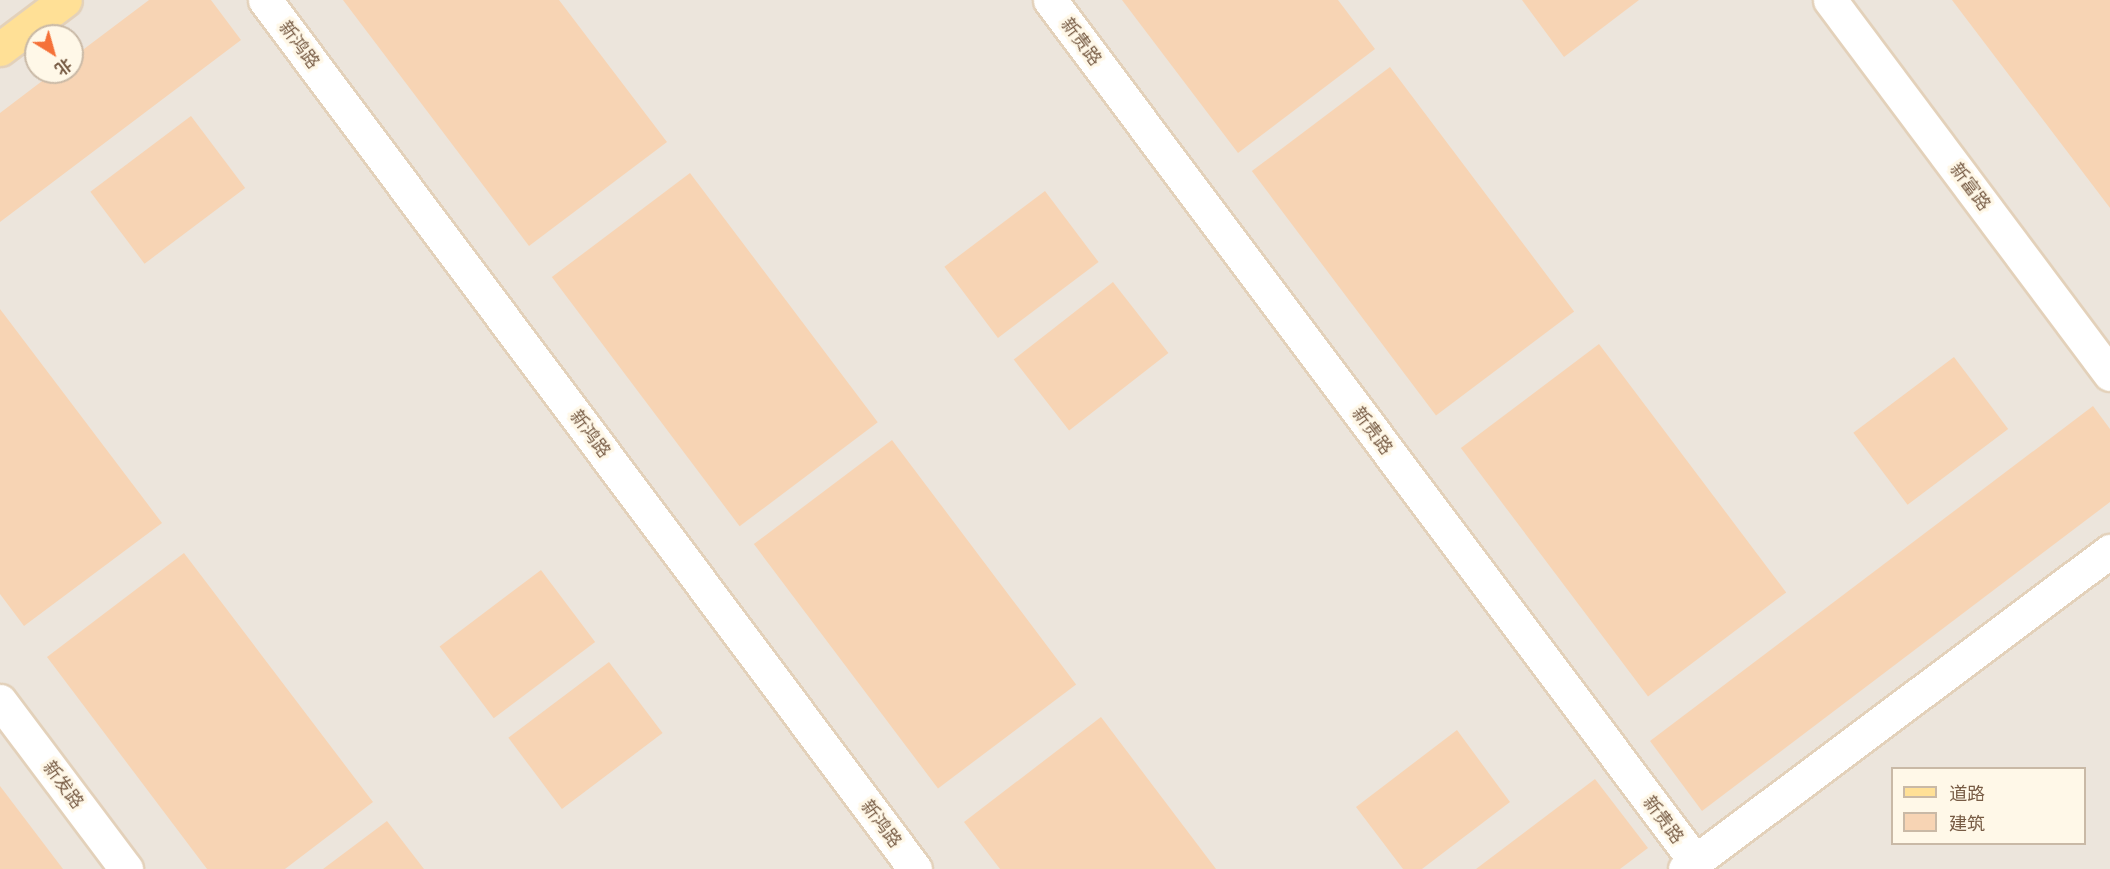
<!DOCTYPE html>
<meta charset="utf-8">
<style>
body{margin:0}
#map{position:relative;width:2110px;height:869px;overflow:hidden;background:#fef5df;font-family:"Archivo Narrow","Noto Sans SC",sans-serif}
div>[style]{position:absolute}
.industrial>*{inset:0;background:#ece5dc}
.building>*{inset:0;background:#f7d4b4;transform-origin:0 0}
.roads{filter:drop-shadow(2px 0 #e3d1ba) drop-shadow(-2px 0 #e3d1ba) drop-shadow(0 2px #e3d1ba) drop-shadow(0 -2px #e3d1ba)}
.minor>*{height:33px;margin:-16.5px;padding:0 16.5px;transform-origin:16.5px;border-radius:16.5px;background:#fff}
.major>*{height:33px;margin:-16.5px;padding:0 16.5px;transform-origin:16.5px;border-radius:16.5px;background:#ffe096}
span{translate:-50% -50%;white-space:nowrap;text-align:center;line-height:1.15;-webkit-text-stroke:6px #fff8e8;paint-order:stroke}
.street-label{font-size:18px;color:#775b44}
.legend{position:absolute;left:1891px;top:767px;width:195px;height:78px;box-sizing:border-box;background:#fff8e8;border:2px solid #c9b9a6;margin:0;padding:8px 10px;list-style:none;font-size:18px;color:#775b44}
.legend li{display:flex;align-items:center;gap:12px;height:30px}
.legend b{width:30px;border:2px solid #c9b9a6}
.north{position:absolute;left:24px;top:24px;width:60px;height:60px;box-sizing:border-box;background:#fff8e8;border:2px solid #c9b9a6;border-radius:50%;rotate:143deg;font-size:16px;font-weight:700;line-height:24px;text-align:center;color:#775b44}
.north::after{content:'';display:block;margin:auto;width:21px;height:27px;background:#f57138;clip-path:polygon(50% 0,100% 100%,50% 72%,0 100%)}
</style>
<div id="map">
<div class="industrial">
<div style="clip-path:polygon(evenodd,0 0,2110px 0,2110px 869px,0 869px,0 0,36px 36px,72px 36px,72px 72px,36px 72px,36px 36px,0 0,1892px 768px,2084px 768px,2084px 844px,1892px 844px,1892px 768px)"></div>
</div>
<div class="building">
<div style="clip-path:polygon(149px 0,211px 0,241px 40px,0 222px,0 113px,54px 72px,72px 72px,72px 58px)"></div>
<div style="clip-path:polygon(343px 0,559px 0,667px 142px,529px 246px)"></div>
<div style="clip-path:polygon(1122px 0,1338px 0,1375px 49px,1238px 153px)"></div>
<div style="clip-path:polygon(1522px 0,1639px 0,1564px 57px)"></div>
<div style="clip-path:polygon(1952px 0,2110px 0,2110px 208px)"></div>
<div style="left:1390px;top:67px;width:306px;height:173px;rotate:53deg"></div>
<div style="left:191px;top:116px;width:90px;height:126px;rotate:53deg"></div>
<div style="left:690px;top:173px;width:312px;height:173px;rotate:53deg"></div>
<div style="left:1045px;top:191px;width:89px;height:126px;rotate:53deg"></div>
<div style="left:1113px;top:282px;width:90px;height:126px;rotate:52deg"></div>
<div style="clip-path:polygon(0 309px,162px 523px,24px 626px,0 594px)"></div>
<div style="left:1599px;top:344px;width:311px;height:173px;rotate:53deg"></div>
<div style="left:1954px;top:357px;width:90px;height:126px;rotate:53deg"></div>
<div style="clip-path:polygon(2093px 406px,2110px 429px,2110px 502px,1702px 811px,1650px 741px)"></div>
<div style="left:892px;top:440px;width:306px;height:173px;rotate:53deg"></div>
<div style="clip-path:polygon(184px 553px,373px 802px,285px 869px,207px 869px,47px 657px)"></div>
<div style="left:541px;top:570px;width:90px;height:127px;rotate:53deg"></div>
<div style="left:609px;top:662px;width:89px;height:126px;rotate:53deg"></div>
<div style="clip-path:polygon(1101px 717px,1216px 869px,1000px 869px,964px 822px)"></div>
<div style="clip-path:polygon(1457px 730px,1510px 802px,1422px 869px,1403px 869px,1356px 807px)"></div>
<div style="clip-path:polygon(1595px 779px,1648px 848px,1620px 869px,1476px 869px)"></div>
<div style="clip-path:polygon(0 786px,63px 869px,0 869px)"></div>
<div style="clip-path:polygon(387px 821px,424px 869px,323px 869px)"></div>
</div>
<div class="roads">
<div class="minor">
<div style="left:265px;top:0;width:1085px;rotate:53.2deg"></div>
<div style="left:1050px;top:0;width:1076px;rotate:53.16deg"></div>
<div style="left:1830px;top:0;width:467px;rotate:53.2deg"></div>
<div style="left:0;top:701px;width:210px;rotate:53.1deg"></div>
<div style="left:1685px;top:869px;width:531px;rotate:-36.81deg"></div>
</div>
<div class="major">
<div style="left:0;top:49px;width:81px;rotate:-37deg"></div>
</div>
</div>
<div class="street-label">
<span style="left:1081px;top:42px;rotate:53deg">新贵路</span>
<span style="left:299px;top:45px;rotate:53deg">新鸿路</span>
<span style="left:1970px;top:187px;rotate:53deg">新富路</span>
<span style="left:1372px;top:431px;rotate:53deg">新贵路</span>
<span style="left:590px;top:434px;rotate:53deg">新鸿路</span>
<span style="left:63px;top:785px;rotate:53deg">新发路</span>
<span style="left:1663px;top:820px;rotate:53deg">新贵路</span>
<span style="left:881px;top:824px;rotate:53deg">新鸿路</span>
</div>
<ul class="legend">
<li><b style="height:8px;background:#ffe096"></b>道路</li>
<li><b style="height:16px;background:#f7d4b4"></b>建筑</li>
</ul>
<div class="north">北</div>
</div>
